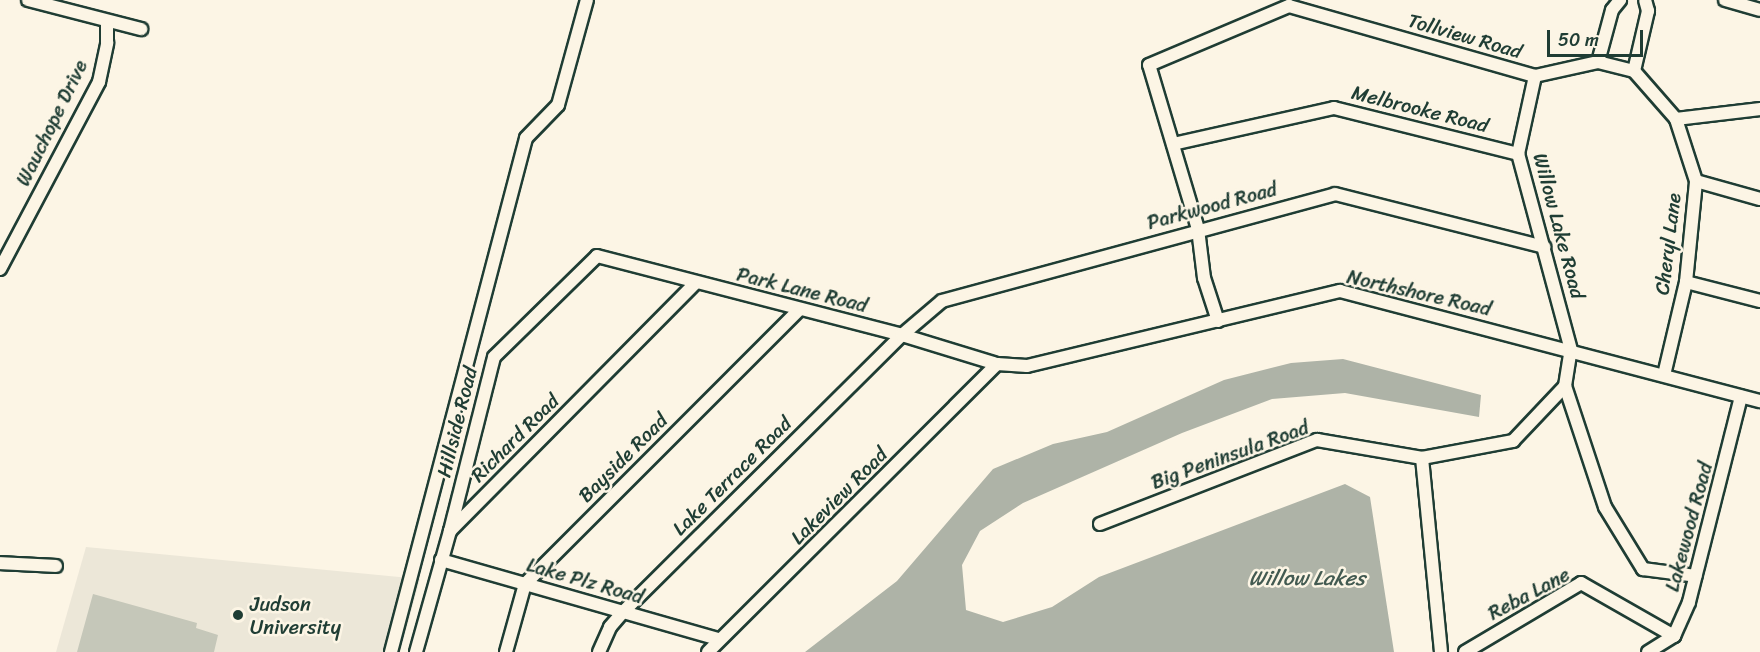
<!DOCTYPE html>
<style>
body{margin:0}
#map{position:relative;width:1760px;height:652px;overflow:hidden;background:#fcf5e5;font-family:Sriracha,sans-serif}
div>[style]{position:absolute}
.built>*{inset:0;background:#ece7d8}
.water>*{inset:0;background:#aeb3a7}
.building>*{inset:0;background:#c5c7b9}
.roads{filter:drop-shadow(2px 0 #1f3d34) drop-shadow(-2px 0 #1f3d34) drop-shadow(0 2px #1f3d34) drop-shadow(0 -2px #1f3d34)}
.minor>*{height:12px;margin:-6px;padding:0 6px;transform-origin:6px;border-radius:6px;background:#fcf5e5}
.dots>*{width:16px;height:16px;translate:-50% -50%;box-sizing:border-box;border:3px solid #fcf5e5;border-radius:50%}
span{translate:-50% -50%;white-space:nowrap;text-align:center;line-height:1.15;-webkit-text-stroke:5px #fcf5e5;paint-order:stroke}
.street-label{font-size:20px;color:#1f3d34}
.poi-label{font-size:20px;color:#1f3d34}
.left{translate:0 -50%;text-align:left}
.water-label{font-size:21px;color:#435a51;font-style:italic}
.scale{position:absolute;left:1547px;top:30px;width:96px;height:27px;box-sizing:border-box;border:3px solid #1f3d34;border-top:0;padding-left:8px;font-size:18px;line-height:21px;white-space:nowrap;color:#1f3d34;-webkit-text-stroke:4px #fcf5e5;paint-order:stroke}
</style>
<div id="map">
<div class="built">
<div style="clip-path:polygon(86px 547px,420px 579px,400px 652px,56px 652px)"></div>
</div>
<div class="water">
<div style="clip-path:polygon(1343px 359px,1481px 395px,1479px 417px,1345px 393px,1272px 399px,1182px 433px,1023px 503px,980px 531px,962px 565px,966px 610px,1003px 622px,1052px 607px,1099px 577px,1345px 484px,1370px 497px,1394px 652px,805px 652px,897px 581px,993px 469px,1053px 444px,1107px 432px,1224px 380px,1291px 363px)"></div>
</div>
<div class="building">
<div style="clip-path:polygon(93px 594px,197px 623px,196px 628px,218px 635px,214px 652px,77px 652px)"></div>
</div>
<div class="roads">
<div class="minor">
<div style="left:28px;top:0;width:117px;rotate:14.4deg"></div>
<div style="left:1725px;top:0;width:36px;rotate:16deg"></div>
<div style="left:1598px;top:62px;width:54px;rotate:-74.9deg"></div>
<div style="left:1612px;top:10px;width:13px;rotate:-51deg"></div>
<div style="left:1634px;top:71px;width:62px;rotate:-76.9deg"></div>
<div style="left:1648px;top:11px;width:11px;rotate:-105deg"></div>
<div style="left:1173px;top:144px;width:165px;rotate:-12.6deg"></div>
<div style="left:1334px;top:108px;width:190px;rotate:14deg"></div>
<div style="left:1696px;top:181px;width:66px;rotate:15.7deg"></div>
<div style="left:0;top:269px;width:212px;rotate:-62.1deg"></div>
<div style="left:99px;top:82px;width:40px;rotate:-78deg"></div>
<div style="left:107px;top:43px;width:22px;rotate:-90deg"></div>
<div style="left:1686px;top:282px;width:76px;rotate:14.4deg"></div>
<div style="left:1218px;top:321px;width:45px;rotate:-108deg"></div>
<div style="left:1204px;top:278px;width:49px;rotate:-97deg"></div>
<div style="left:1198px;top:229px;width:171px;rotate:-106.6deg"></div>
<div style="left:1149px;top:65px;width:152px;rotate:-22.9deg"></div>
<div style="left:1289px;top:6px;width:256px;rotate:15.9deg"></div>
<div style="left:1535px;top:76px;width:65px;rotate:-12.5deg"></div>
<div style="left:1598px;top:62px;width:37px;rotate:14deg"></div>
<div style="left:1634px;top:71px;width:64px;rotate:48.8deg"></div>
<div style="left:1676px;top:119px;width:85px;rotate:-6.8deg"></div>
<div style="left:1664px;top:375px;width:96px;rotate:-76.7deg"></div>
<div style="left:1686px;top:282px;width:101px;rotate:-84.3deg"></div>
<div style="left:1696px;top:181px;width:65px;rotate:-107.9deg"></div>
<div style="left:1565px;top:386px;width:127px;rotate:71.7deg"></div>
<div style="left:1605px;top:507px;width:73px;rotate:58.5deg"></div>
<div style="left:1643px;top:569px;width:53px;rotate:7.5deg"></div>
<div style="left:1422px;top:458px;width:195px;rotate:84.4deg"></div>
<div style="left:1100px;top:524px;width:233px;rotate:-21.2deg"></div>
<div style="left:1317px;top:440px;width:107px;rotate:9.7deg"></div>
<div style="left:1422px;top:458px;width:93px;rotate:-10.6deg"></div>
<div style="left:1513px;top:441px;width:76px;rotate:-46.6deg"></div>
<div style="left:1565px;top:386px;width:36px;rotate:-81deg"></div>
<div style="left:1571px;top:350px;width:203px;rotate:-105.1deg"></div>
<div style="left:1518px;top:154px;width:80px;rotate:-77.7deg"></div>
<div style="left:450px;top:531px;width:179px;rotate:-75.8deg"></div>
<div style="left:494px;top:357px;width:144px;rotate:-44.4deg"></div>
<div style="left:597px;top:256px;width:315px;rotate:14.5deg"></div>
<div style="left:902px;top:335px;width:99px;rotate:17deg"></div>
<div style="left:997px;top:364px;width:30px;rotate:4deg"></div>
<div style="left:1027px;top:366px;width:322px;rotate:-13.5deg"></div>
<div style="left:1340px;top:291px;width:434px;rotate:14.7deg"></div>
<div style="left:441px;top:560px;width:289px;rotate:15.9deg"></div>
<div style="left:0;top:563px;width:56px;rotate:3.1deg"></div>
<div style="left:391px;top:652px;width:531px;rotate:-75.28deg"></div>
<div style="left:526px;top:138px;width:46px;rotate:-45.9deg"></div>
<div style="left:558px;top:105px;width:109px;rotate:-74.6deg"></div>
<div style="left:416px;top:652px;width:126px;rotate:-74.3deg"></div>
<div style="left:450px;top:531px;width:349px;rotate:-45.3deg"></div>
<div style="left:506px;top:652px;width:71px;rotate:-74.4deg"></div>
<div style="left:525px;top:584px;width:387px;rotate:-45deg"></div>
<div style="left:599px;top:652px;width:27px;rotate:-66deg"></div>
<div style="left:610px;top:627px;width:20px;rotate:-49deg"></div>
<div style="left:623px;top:612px;width:393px;rotate:-44.8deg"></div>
<div style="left:902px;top:335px;width:52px;rotate:-40.4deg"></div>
<div style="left:942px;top:301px;width:407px;rotate:-15.2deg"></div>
<div style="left:1335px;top:194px;width:216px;rotate:14.2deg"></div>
<div style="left:708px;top:652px;width:408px;rotate:-44.9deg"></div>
<div style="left:1465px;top:652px;width:135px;rotate:-30.7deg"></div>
<div style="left:1581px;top:583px;width:107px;rotate:29.7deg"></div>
<div style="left:1648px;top:652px;width:31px;rotate:-32deg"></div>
<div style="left:1674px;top:636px;width:37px;rotate:-66deg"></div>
<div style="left:1689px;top:602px;width:212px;rotate:-75.8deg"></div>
</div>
</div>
<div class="dots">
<div style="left:238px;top:615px;background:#1f3d34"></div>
</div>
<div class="street-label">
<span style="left:1465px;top:36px;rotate:16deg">Tollview Road</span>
<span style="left:1420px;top:109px;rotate:14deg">Melbrooke Road</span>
<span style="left:52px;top:123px;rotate:-64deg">Wauchope Drive</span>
<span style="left:1212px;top:206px;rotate:-15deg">Parkwood Road</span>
<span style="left:1559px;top:226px;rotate:75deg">Willow Lake Road</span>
<span style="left:1668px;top:244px;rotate:-83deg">Cheryl Lane</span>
<span style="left:802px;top:290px;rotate:14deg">Park Lane Road</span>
<span style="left:1419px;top:293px;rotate:13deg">Northshore Road</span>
<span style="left:457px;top:422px;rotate:-76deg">Hillside Road</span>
<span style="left:515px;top:438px;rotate:-45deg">Richard Road</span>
<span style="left:1230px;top:455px;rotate:-20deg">Big Peninsula Road</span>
<span style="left:623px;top:458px;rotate:-45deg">Bayside Road</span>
<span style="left:732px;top:476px;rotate:-45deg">Lake Terrace Road</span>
<span style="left:839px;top:496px;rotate:-45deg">Lakeview Road</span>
<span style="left:1689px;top:527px;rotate:-75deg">Lakewood Road</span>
<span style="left:585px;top:581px;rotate:16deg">Lake Plz Road</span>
<span style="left:1529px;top:594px;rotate:-28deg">Reba Lane</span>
</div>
<div class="poi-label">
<span class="left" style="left:250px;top:616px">Judson<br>University</span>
</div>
<div class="water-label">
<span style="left:1307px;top:578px">Willow Lakes</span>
</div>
<div class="scale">50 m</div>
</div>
